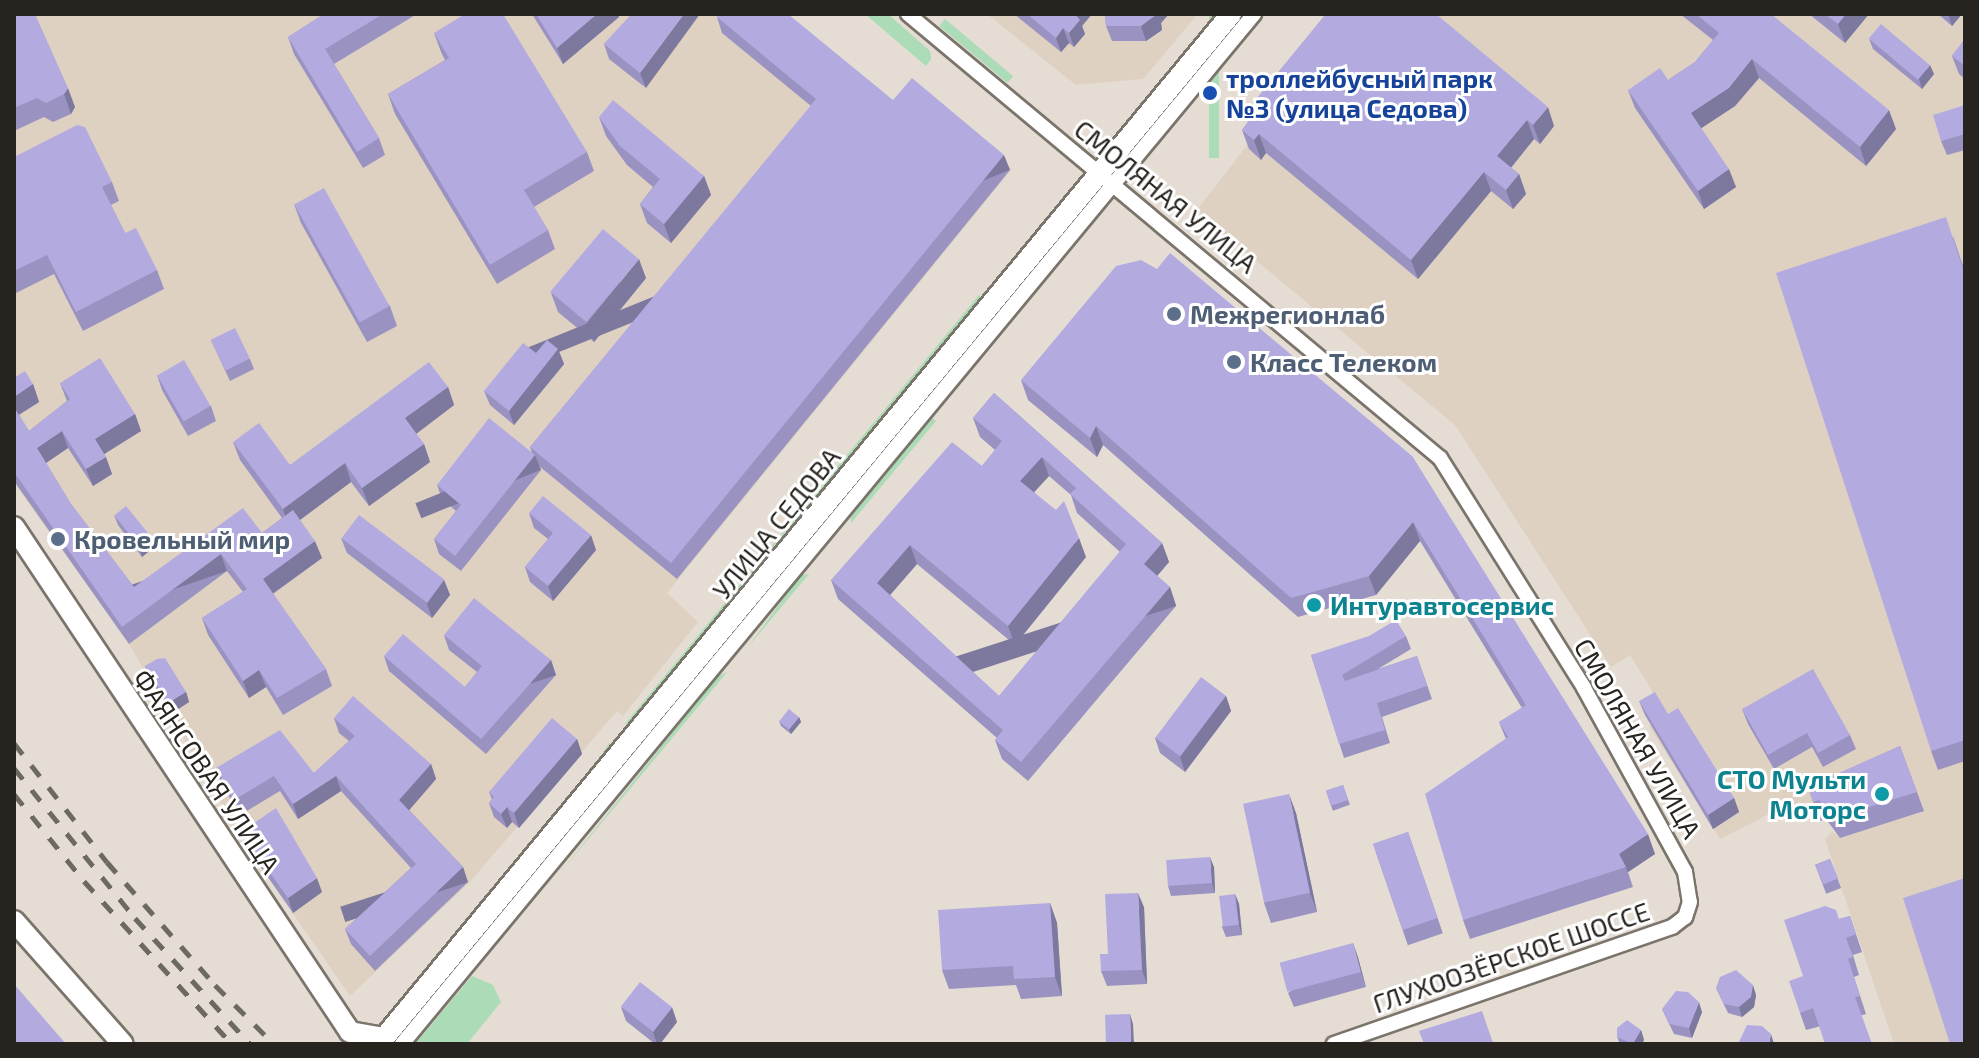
<!DOCTYPE html>
<meta charset="utf-8">
<style>
body{margin:0}
#map{position:relative;width:1979px;height:1058px;overflow:hidden;background:#e5ddd4;font-family:"Exo 2",sans-serif}
div>[style]{position:absolute}
.built>*{inset:0;background:#ded1c2}
.green>*{inset:0;background:#abdbb7;transform-origin:0 0}
.roads{filter:drop-shadow(2px 0 #7b746b) drop-shadow(-2px 0 #7b746b) drop-shadow(0 2px #7b746b) drop-shadow(0 -2px #7b746b)}
.street>*{height:14px;margin:-7px;padding:0 7px;transform-origin:7px;border-radius:7px;background:#fff}
.secondary>*{height:20px;margin:-10px;padding:0 10px;transform-origin:10px;border-radius:10px;background:#fff}
.rail>*{height:5px;margin-top:-2.5px;transform-origin:0;background:repeating-linear-gradient(90deg,#6c6862 0 14px,transparent 0 28px)}
.wall>*{inset:0;background:#9a93c1;transform-origin:0 0}
.shaded-wall>*{inset:0;background:#7d789d;transform-origin:0 0}
.building>*{inset:0;background:#b3abe0;transform-origin:0 0}
.dots>*{width:22px;height:22px;translate:-50% -50%;box-sizing:border-box;border:4px solid #fff;border-radius:50%}
span{translate:-50% -50%;white-space:nowrap;text-align:center;line-height:1.15;-webkit-text-stroke:6px #fff;paint-order:stroke}
.transit-label{font-size:26px;color:#164399;font-weight:700}
.left{translate:0 -50%;text-align:left}
.street-label{font-size:26px;color:#272420}
.service-label{font-size:26px;color:#4e5e75;font-weight:700}
.culture-label{font-size:26px;color:#0d838f;font-weight:700}
.right{translate:-100% -50%;text-align:right}
.frame{position:absolute;inset:0;border:16px solid #272420;pointer-events:none}
</style>
<div id="map">
<div class="built">
<div style="clip-path:polygon(14px 14px,778px 14px,899px 112px,917px 91px,1012px 169px,667px 593px,698px 622px,623px 716px,617px 711px,469px 883px,350px 996px,247px 847px,129px 644px,14px 483px)"></div>
<div style="clip-path:polygon(987px 14px,1198px 14px,1143px 79px,1076px 85px)"></div>
<div style="clip-path:polygon(1349px 14px,1965px 14px,1965px 1044px,1894px 1044px,1825px 839px,1832px 832px,1840px 837px,1881px 781px,1793px 815px,1787px 805px,1720px 839px,1649px 726px,1667px 715px,1646px 681px,1630px 655px,1611px 667px,1455px 425px,1196px 211px)"></div>
</div>
<div class="green">
<div style="clip-path:polygon(865px 14px,888px 14px,930px 51px,931px 59px,926px 66px)"></div>
<div style="left:1209px;top:14px;width:10px;height:144px"></div>
<div style="left:945px;top:19px;width:89px;height:9px;rotate:40deg"></div>
<div style="clip-path:polygon(979px 295px,983px 299px,634px 722px,629px 728px,625px 724px)"></div>
<div style="clip-path:polygon(932px 418px,936px 421px,851px 523px,850px 515px)"></div>
<div style="clip-path:polygon(809px 574px,747px 648px,801px 575px)"></div>
<div style="clip-path:polygon(727px 672px,555px 879px,718px 676px)"></div>
<div style="left:609px;top:743px;width:6px;height:126px;rotate:31deg"></div>
<div style="clip-path:polygon(472px 976px,493px 985px,501px 1002px,467px 1044px,415px 1044px)"></div>
</div>
<div class="roads">
<div class="street">
<div style="left:908px;top:14px;width:693px;rotate:39.85deg"></div>
<div style="left:1440px;top:458px;width:271px;rotate:57.9deg"></div>
<div style="left:1584px;top:688px;width:210px;rotate:61.2deg"></div>
<div style="left:1685px;top:872px;width:30px;rotate:81deg"></div>
<div style="left:1690px;top:902px;width:16px;rotate:108deg"></div>
<div style="left:1685px;top:917px;width:16px;rotate:142deg"></div>
<div style="left:1672px;top:927px;width:358px;rotate:160.9deg"></div>
<div style="left:402px;top:1044px;width:1337px;rotate:-50.4deg"></div>
</div>
<div class="secondary">
<div style="left:14px;top:527px;width:599px;rotate:56.36deg"></div>
<div style="left:346px;top:1026px;width:7px;rotate:56deg"></div>
<div style="left:350px;top:1032px;width:35px;rotate:10deg"></div>
<div style="left:384px;top:1038px;width:1329px;rotate:-50.4deg"></div>
<div style="left:14px;top:921px;width:164px;rotate:48.5deg"></div>
</div>
</div>
<div class="rail">
<div style="left:14px;top:743px;width:151px;rotate:52deg"></div>
<div style="left:107px;top:862px;width:164px;rotate:48.7deg"></div>
<div style="left:215px;top:985px;width:83px;rotate:45deg"></div>
<div style="left:14px;top:768px;width:193px;rotate:51.1deg"></div>
<div style="left:135px;top:918px;width:171px;rotate:47.6deg"></div>
<div style="left:14px;top:794px;width:112px;rotate:51.2deg"></div>
<div style="left:84px;top:881px;width:220px;rotate:47.8deg"></div>
</div>
<div class="wall">
<div style="clip-path:polygon(14px 14px,75px 107px,71px 114px,53px 122px,44px 117px,14px 131px)"></div>
<div style="clip-path:polygon(324px 14px,417px 14px,334px 64px,379px 138px,385px 155px,363px 168px,294px 54px,288px 37px)"></div>
<div style="clip-path:polygon(532px 14px,618px 14px,619px 17px,563px 64px)"></div>
<div style="clip-path:polygon(632px 14px,646px 88px,609px 59px,604px 44px)"></div>
<div style="clip-path:polygon(1014px 14px,1092px 14px,1082px 26px,1085px 34px,1074px 47px,1069px 43px,1061px 52px)"></div>
<div style="clip-path:polygon(1105px 14px,1169px 14px,1161px 23px,1162px 30px,1146px 41px,1112px 41px,1106px 26px)"></div>
<div style="clip-path:polygon(1326px 14px,1554px 126px,1540px 144px,1534px 139px,1511px 168px,1519px 174px,1526px 194px,1513px 209px,1491px 191px,1418px 279px,1266px 153px,1261px 160px,1249px 149px,1242px 130px,1248px 122px,1245px 113px)"></div>
<div style="clip-path:polygon(1680px 14px,1771px 14px,1896px 129px,1866px 166px,1759px 78px,1735px 106px,1701px 128px,1736px 187px,1704px 209px,1635px 108px,1628px 90px,1668px 80px,1695px 62px,1713px 40px)"></div>
<div style="clip-path:polygon(1809px 14px,1869px 14px,1845px 43px)"></div>
<div style="clip-path:polygon(1938px 14px,1962px 14px,1952px 26px)"></div>
<div style="clip-path:polygon(717px 17px,893px 100px,1010px 170px,677px 579px,539px 466px,541px 470px,461px 571px,439px 554px,434px 539px,456px 511px,442px 499px,437px 485px,532px 453px,530px 447px,811px 106px,722px 33px)"></div>
<div style="clip-path:polygon(434px 33px,587px 152px,594px 171px,534px 207px,548px 230px,555px 249px,497px 284px,395px 114px,388px 94px,445px 60px,441px 52px)"></div>
<div style="clip-path:polygon(1869px 39px,1934px 74px,1922px 89px,1873px 49px)"></div>
<div style="clip-path:polygon(1965px 39px,1965px 79px,1959px 74px,1952px 56px)"></div>
<div style="clip-path:polygon(1965px 105px,1965px 150px,1947px 155px,1941px 141px)"></div>
<div style="clip-path:polygon(599px 117px,704px 176px,711px 195px,671px 243px,647px 223px,640px 204px,653px 187px,627px 165px,606px 136px)"></div>
<div style="clip-path:polygon(14px 157px,112px 182px,119px 201px,111px 205px,125px 233px,157px 270px,164px 289px,83px 331px,54px 274px,14px 294px)"></div>
<div style="clip-path:polygon(294px 204px,390px 306px,397px 326px,367px 342px,301px 223px)"></div>
<div style="clip-path:polygon(1953px 236px,1965px 272px,1965px 761px,1938px 770px,1931px 751px)"></div>
<div style="clip-path:polygon(646px 278px,594px 342px,558px 312px,551px 293px)"></div>
<div style="clip-path:polygon(211px 340px,250px 359px,254px 369px,230px 381px)"></div>
<div style="clip-path:polygon(558px 349px,564px 364px,514px 425px,490px 405px,484px 391px)"></div>
<div style="clip-path:polygon(157px 375px,211px 406px,216px 421px,188px 436px,162px 390px)"></div>
<div style="clip-path:polygon(14px 378px,33px 384px,39px 402px,19px 415px,29px 431px,67px 401px,60px 383px,135px 414px,141px 431px,104px 454px,112px 474px,93px 486px,68px 448px,46px 463px,71px 504px,134px 587px,262px 533px,282px 518px,240px 460px,233px 442px,290px 465px,448px 387px,454px 405px,416px 434px,424px 444px,430px 462px,369px 506px,351px 482px,300px 520px,322px 558px,273px 594px,326px 669px,332px 686px,283px 715px,266px 687px,249px 698px,208px 635px,202px 618px,243px 592px,227px 571px,129px 644px,14px 481px)"></div>
<div style="clip-path:polygon(1021px 380px,1412px 456px,1655px 854px,1628px 872px,1633px 887px,1470px 939px,1463px 920px,1506px 739px,1499px 722px,1522px 708px,1420px 541px,1376px 595px,1298px 617px,1103px 445px,1097px 457px,1028px 400px)"></div>
<div style="clip-path:polygon(evenodd,994px 393px,1162px 543px,1169px 562px,1157px 576px,1170px 587px,1176px 606px,1028px 781px,1002px 759px,995px 740px,997px 738px,838px 599px,831px 580px,982px 466px,995px 450px,980px 437px,973px 418px,994px 393px,1049px 476px,1071px 495px,1077px 513px,1120px 552px,999px 696px,890px 595px,917px 564px,1015px 645px,1086px 557px,1034px 492px,1049px 476px)"></div>
<div style="clip-path:polygon(529px 513px,596px 550px,553px 601px,530px 582px,525px 567px,548px 539px,534px 528px)"></div>
<div style="clip-path:polygon(114px 515px,154px 547px,142px 557px,118px 525px)"></div>
<div style="clip-path:polygon(341px 538px,444px 580px,450px 595px,432px 618px,347px 553px)"></div>
<div style="clip-path:polygon(444px 635px,551px 660px,556px 675px,486px 754px,389px 671px,384px 656px,465px 687px,477px 672px,449px 650px)"></div>
<div style="clip-path:polygon(1406px 636px,1411px 649px,1378px 669px,1417px 656px,1432px 699px,1382px 717px,1390px 743px,1344px 758px,1311px 655px)"></div>
<div style="clip-path:polygon(145px 666px,186px 692px,189px 702px,172px 713px,148px 676px)"></div>
<div style="clip-path:polygon(1226px 696px,1231px 711px,1185px 772px,1160px 753px,1155px 738px)"></div>
<div style="clip-path:polygon(1639px 701px,1668px 714px,1734px 798px,1739px 812px,1713px 829px,1645px 715px)"></div>
<div style="clip-path:polygon(1742px 709px,1850px 735px,1856px 749px,1823px 767px,1812px 747px,1774px 769px,1748px 724px)"></div>
<div style="clip-path:polygon(799px 717px,801px 722px,791px 734px,781px 726px,779px 721px)"></div>
<div style="clip-path:polygon(334px 718px,431px 764px,436px 779px,409px 810px,463px 867px,468px 882px,375px 971px,351px 944px,345px 929px,411px 868px,341px 791px,298px 819px,280px 791px,240px 815px,221px 783px,216px 768px,314px 773px,349px 741px,339px 733px)"></div>
<div style="clip-path:polygon(577px 739px,582px 754px,519px 828px,512px 822px,507px 828px,494px 817px,489px 803px,492px 799px,489px 792px)"></div>
<div style="clip-path:polygon(1900px 746px,1924px 811px,1840px 838px,1826px 819px,1820px 821px,1808px 787px)"></div>
<div style="left:1343px;top:785px;width:21px;height:18px;rotate:71deg"></div>
<div style="clip-path:polygon(1296px 813px,1317px 912px,1271px 923px,1264px 903px)"></div>
<div style="clip-path:polygon(241px 832px,322px 892px,293px 913px,247px 847px)"></div>
<div style="left:1408px;top:832px;width:107px;height:37px;rotate:71deg"></div>
<div style="left:1830px;top:859px;width:31px;height:16px;rotate:69deg"></div>
<div style="clip-path:polygon(1214px 867px,1215px 893px,1171px 896px,1168px 886px)"></div>
<div style="clip-path:polygon(1235px 894px,1239px 904px,1242px 935px,1226px 937px,1222px 927px)"></div>
<div style="clip-path:polygon(1050px 903px,1057px 923px,1062px 996px,1021px 999px,1016px 985px,949px 989px,942px 970px)"></div>
<div style="clip-path:polygon(1144px 907px,1147px 984px,1107px 986px,1101px 971px,1108px 954px)"></div>
<div style="clip-path:polygon(1850px 916px,1862px 952px,1853px 955px,1859px 975px,1854px 977px,1866px 1014px,1806px 1030px,1800px 1013px,1803px 976px,1839px 919px)"></div>
<div style="clip-path:polygon(1353px 943px,1366px 987px,1294px 1007px,1288px 993px)"></div>
<div style="clip-path:polygon(1716px 988px,1756px 995px,1754px 1007px,1742px 1017px,1728px 1013px)"></div>
<div style="clip-path:polygon(621px 1007px,677px 1022px,660px 1044px,655px 1044px,626px 1021px)"></div>
<div style="clip-path:polygon(1662px 1009px,1702px 1012px,1692px 1038px,1674px 1034px)"></div>
<div style="clip-path:polygon(1641px 1030px,1644px 1040px,1642px 1044px,1620px 1044px,1617px 1037px)"></div>
</div>
<div class="shaded-wall">
<div style="clip-path:polygon(597px 14px,618px 14px,619px 17px,563px 64px,557px 48px)"></div>
<div style="clip-path:polygon(684px 14px,700px 14px,646px 88px,640px 73px)"></div>
<div style="clip-path:polygon(1075px 14px,1092px 14px,1082px 26px,1085px 34px,1074px 47px,1069px 33px)"></div>
<div style="clip-path:polygon(1156px 14px,1169px 14px,1161px 23px,1162px 30px,1146px 41px,1141px 26px)"></div>
<div style="clip-path:polygon(1846px 14px,1869px 14px,1845px 43px,1838px 24px)"></div>
<div style="clip-path:polygon(1948px 14px,1962px 14px,1952px 26px)"></div>
<div style="clip-path:polygon(1063px 28px,1069px 43px,1061px 52px,1056px 38px)"></div>
<div style="clip-path:polygon(1752px 59px,1759px 78px,1735px 106px,1697px 131px,1691px 113px)"></div>
<div style="clip-path:polygon(1930px 65px,1934px 74px,1922px 89px,1919px 79px)"></div>
<div style="clip-path:polygon(68px 88px,75px 107px,71px 114px,64px 94px)"></div>
<div style="clip-path:polygon(1548px 107px,1554px 126px,1540px 144px,1533px 125px)"></div>
<div style="clip-path:polygon(1889px 110px,1896px 129px,1866px 166px,1860px 147px)"></div>
<div style="clip-path:polygon(1527px 120px,1534px 139px,1504px 176px,1497px 156px)"></div>
<div style="clip-path:polygon(1259px 134px,1266px 153px,1261px 160px,1254px 140px)"></div>
<div style="left:1004px;top:155px;width:16px;height:527px;rotate:68deg"></div>
<div style="clip-path:polygon(1729px 169px,1736px 187px,1704px 209px,1698px 191px)"></div>
<div style="clip-path:polygon(1484px 172px,1491px 191px,1418px 279px,1411px 260px)"></div>
<div style="clip-path:polygon(1519px 174px,1526px 194px,1513px 209px,1506px 190px)"></div>
<div style="clip-path:polygon(704px 176px,711px 195px,671px 243px,664px 224px)"></div>
<div style="clip-path:polygon(639px 259px,646px 278px,594px 342px,587px 323px)"></div>
<div style="clip-path:polygon(558px 349px,564px 364px,514px 425px,509px 411px)"></div>
<div style="clip-path:polygon(33px 384px,39px 402px,15px 417px,14px 413px,14px 397px)"></div>
<div style="clip-path:polygon(448px 387px,454px 405px,412px 437px,405px 418px)"></div>
<div style="clip-path:polygon(135px 414px,141px 431px,101px 456px,95px 439px)"></div>
<div style="clip-path:polygon(1096px 426px,1103px 445px,1097px 457px,1090px 438px)"></div>
<div style="clip-path:polygon(62px 431px,68px 448px,43px 465px,37px 448px)"></div>
<div style="clip-path:polygon(424px 444px,430px 462px,369px 506px,362px 488px)"></div>
<div style="left:535px;top:455px;width:16px;height:129px;rotate:68deg"></div>
<div style="clip-path:polygon(106px 457px,112px 474px,93px 486px,86px 469px)"></div>
<div style="clip-path:polygon(1042px 457px,1049px 476px,1027px 500px,1020px 481px)"></div>
<div style="clip-path:polygon(345px 463px,351px 482px,289px 528px,283px 509px)"></div>
<div style="clip-path:polygon(1413px 522px,1420px 541px,1376px 595px,1369px 576px)"></div>
<div style="clip-path:polygon(591px 535px,596px 550px,553px 601px,548px 586px)"></div>
<div style="clip-path:polygon(151px 537px,154px 547px,142px 557px,139px 547px)"></div>
<div style="clip-path:polygon(1079px 538px,1086px 557px,1015px 645px,1008px 626px)"></div>
<div style="clip-path:polygon(315px 541px,322px 558px,269px 596px,263px 579px)"></div>
<div style="clip-path:polygon(1162px 543px,1169px 562px,1151px 583px,1144px 564px)"></div>
<div style="clip-path:polygon(910px 545px,917px 564px,884px 602px,877px 583px)"></div>
<div style="left:221px;top:554px;width:18px;height:123px;rotate:71deg"></div>
<div style="clip-path:polygon(444px 580px,450px 595px,432px 618px,427px 604px)"></div>
<div style="left:1170px;top:587px;width:20px;height:230px;rotate:72deg"></div>
<div style="left:551px;top:660px;width:16px;height:106px;rotate:72deg"></div>
<div style="clip-path:polygon(259px 670px,266px 687px,249px 698px,243px 681px)"></div>
<div style="clip-path:polygon(186px 692px,189px 702px,172px 713px,168px 703px)"></div>
<div style="clip-path:polygon(1226px 696px,1231px 711px,1185px 772px,1180px 757px)"></div>
<div style="clip-path:polygon(799px 717px,801px 722px,791px 734px,789px 729px)"></div>
<div style="clip-path:polygon(577px 739px,582px 754px,519px 828px,514px 813px)"></div>
<div style="clip-path:polygon(431px 764px,436px 779px,405px 815px,399px 800px)"></div>
<div style="clip-path:polygon(336px 776px,341px 791px,298px 819px,293px 804px)"></div>
<div style="clip-path:polygon(1289px 794px,1296px 813px,1317px 912px,1310px 893px)"></div>
<div style="clip-path:polygon(1734px 798px,1739px 812px,1713px 829px,1708px 815px)"></div>
<div style="clip-path:polygon(507px 807px,512px 822px,507px 828px,501px 814px)"></div>
<div style="clip-path:polygon(1648px 834px,1655px 854px,1628px 872px,1619px 854px)"></div>
<div style="clip-path:polygon(1210px 857px,1214px 867px,1215px 893px,1212px 883px)"></div>
<div style="left:463px;top:867px;width:16px;height:129px;rotate:72deg"></div>
<div style="clip-path:polygon(317px 878px,322px 892px,293px 913px,288px 898px)"></div>
<div style="clip-path:polygon(1138px 893px,1144px 907px,1147px 984px,1142px 970px)"></div>
<div style="clip-path:polygon(1235px 894px,1239px 904px,1242px 935px,1239px 925px)"></div>
<div style="clip-path:polygon(1050px 903px,1057px 923px,1062px 996px,1055px 977px)"></div>
<div style="clip-path:polygon(1353px 943px,1358px 957px,1366px 987px,1361px 972px)"></div>
<div style="clip-path:polygon(1753px 985px,1756px 995px,1754px 1007px,1742px 1017px,1739px 1007px)"></div>
<div style="clip-path:polygon(1699px 1002px,1702px 1012px,1692px 1038px,1689px 1028px)"></div>
<div style="clip-path:polygon(672px 1007px,677px 1022px,660px 1044px,657px 1044px,653px 1032px)"></div>
<div style="clip-path:polygon(1130px 1014px,1133px 1024px,1134px 1044px,1132px 1044px,1131px 1043px)"></div>
<div style="clip-path:polygon(1641px 1030px,1644px 1040px,1642px 1044px,1633px 1044px)"></div>
<div style="clip-path:polygon(1771px 1034px,1774px 1044px,1769px 1044px)"></div>
</div>
<div class="building">
<div style="clip-path:polygon(14px 14px,35px 14px,68px 88px,64px 94px,46px 103px,37px 98px,14px 108px)"></div>
<div style="clip-path:polygon(324px 14px,383px 14px,325px 49px,379px 138px,357px 152px,288px 37px)"></div>
<div style="clip-path:polygon(465px 14px,503px 14px,587px 152px,524px 190px,548px 230px,490px 265px,388px 94px,449px 58px,434px 33px)"></div>
<div style="clip-path:polygon(536px 14px,597px 14px,557px 48px)"></div>
<div style="clip-path:polygon(632px 14px,684px 14px,640px 73px,604px 44px)"></div>
<div style="clip-path:polygon(719px 14px,788px 14px,893px 100px,912px 78px,1004px 155px,671px 563px,530px 447px,816px 99px,717px 17px)"></div>
<div style="clip-path:polygon(1027px 14px,1075px 14px,1080px 20px,1069px 33px,1063px 28px,1056px 38px)"></div>
<div style="clip-path:polygon(1105px 14px,1156px 14px,1156px 15px,1141px 26px,1106px 26px)"></div>
<div style="clip-path:polygon(1326px 14px,1436px 14px,1548px 107px,1533px 125px,1527px 120px,1497px 156px,1519px 174px,1506px 190px,1484px 172px,1411px 260px,1259px 134px,1254px 140px,1242px 130px,1251px 118px,1245px 113px)"></div>
<div style="clip-path:polygon(1696px 14px,1771px 14px,1889px 110px,1860px 147px,1752px 59px,1729px 88px,1691px 113px,1729px 169px,1698px 191px,1628px 90px,1660px 68px,1668px 80px,1695px 62px,1719px 33px)"></div>
<div style="clip-path:polygon(1825px 14px,1846px 14px,1838px 24px)"></div>
<div style="left:1881px;top:24px;width:64px;height:19px;rotate:40deg"></div>
<div style="clip-path:polygon(1965px 39px,1965px 66px,1952px 56px)"></div>
<div style="clip-path:polygon(613px 100px,704px 176px,664px 224px,640px 204px,660px 179px,620px 146px,599px 117px)"></div>
<div style="clip-path:polygon(1965px 105px,1965px 134px,1941px 141px,1933px 115px)"></div>
<div style="clip-path:polygon(77px 125px,85px 127px,112px 182px,102px 187px,125px 233px,136px 228px,157px 270px,76px 312px,47px 255px,14px 271px,14px 157px)"></div>
<div style="left:324px;top:188px;width:135px;height:34px;rotate:61deg"></div>
<div style="clip-path:polygon(1946px 217px,1965px 275px,1965px 740px,1931px 751px,1776px 273px)"></div>
<div style="left:603px;top:229px;width:47px;height:82px;rotate:40deg"></div>
<div style="clip-path:polygon(1170px 253px,1412px 456px,1648px 834px,1619px 854px,1626px 867px,1463px 920px,1425px 794px,1508px 737px,1499px 722px,1526px 705px,1413px 522px,1369px 576px,1291px 598px,1096px 426px,1090px 438px,1021px 380px,1116px 266px,1141px 260px,1157px 269px)"></div>
<div style="left:235px;top:328px;width:34px;height:27px;rotate:64deg"></div>
<div style="clip-path:polygon(547px 340px,558px 349px,509px 411px,484px 391px,523px 343px,536px 353px)"></div>
<div style="clip-path:polygon(100px 358px,135px 414px,95px 439px,106px 457px,86px 469px,62px 431px,37px 448px,71px 504px,134px 587px,243px 508px,262px 533px,293px 510px,315px 541px,263px 579px,326px 669px,277px 698px,259px 670px,243px 681px,202px 618px,247px 589px,221px 554px,122px 627px,14px 472px,14px 407px,29px 431px,70px 399px,60px 383px)"></div>
<div style="left:184px;top:360px;width:53px;height:31px;rotate:60deg"></div>
<div style="clip-path:polygon(429px 362px,448px 387px,405px 418px,424px 444px,362px 488px,345px 463px,283px 509px,233px 442px,259px 423px,290px 465px)"></div>
<div style="clip-path:polygon(25px 371px,33px 384px,14px 397px,14px 378px)"></div>
<div style="clip-path:polygon(evenodd,994px 393px,1162px 543px,1144px 564px,1170px 587px,1021px 762px,995px 740px,1003px 730px,831px 580px,952px 442px,982px 466px,1002px 441px,973px 418px,994px 393px,1042px 457px,1076px 488px,1070px 494px,1126px 544px,999px 696px,877px 583px,910px 545px,1008px 626px,1079px 538px,1064px 501px,1056px 510px,1020px 481px,1042px 457px)"></div>
<div style="clip-path:polygon(489px 418px,535px 455px,455px 556px,434px 539px,461px 505px,437px 485px)"></div>
<div style="clip-path:polygon(543px 496px,591px 535px,548px 586px,525px 567px,553px 533px,529px 513px)"></div>
<div style="left:126px;top:506px;width:40px;height:15px;rotate:51deg"></div>
<div style="left:359px;top:515px;width:107px;height:29px;rotate:37deg"></div>
<div style="clip-path:polygon(474px 598px,551px 660px,481px 739px,384px 656px,403px 634px,465px 687px,482px 666px,444px 635px)"></div>
<div style="clip-path:polygon(1396px 620px,1406px 636px,1342px 675px,1345px 681px,1417px 656px,1427px 686px,1377px 703px,1385px 730px,1339px 744px,1311px 655px,1369px 636px)"></div>
<div style="clip-path:polygon(165px 658px,186px 692px,168px 703px,145px 666px,157px 659px)"></div>
<div style="clip-path:polygon(1813px 669px,1850px 735px,1818px 753px,1807px 733px,1768px 755px,1742px 709px)"></div>
<div style="left:1201px;top:677px;width:31px;height:76px;rotate:37deg"></div>
<div style="clip-path:polygon(1655px 692px,1668px 714px,1678px 708px,1734px 798px,1708px 815px,1639px 701px)"></div>
<div style="clip-path:polygon(353px 696px,431px 764px,399px 800px,463px 867px,370px 956px,345px 929px,416px 864px,336px 776px,293px 804px,274px 776px,234px 800px,216px 768px,280px 730px,314px 773px,355px 736px,334px 718px)"></div>
<div style="left:789px;top:709px;width:13px;height:16px;rotate:39deg"></div>
<div style="clip-path:polygon(552px 718px,577px 739px,514px 813px,507px 807px,501px 814px,489px 803px,494px 797px,489px 792px)"></div>
<div style="clip-path:polygon(1900px 746px,1917px 792px,1833px 818px,1819px 800px,1813px 802px,1808px 787px)"></div>
<div style="left:1343px;top:785px;width:16px;height:18px;rotate:72deg"></div>
<div style="left:1289px;top:794px;width:101px;height:47px;rotate:78deg"></div>
<div style="clip-path:polygon(276px 808px,317px 878px,288px 898px,241px 832px)"></div>
<div style="left:1408px;top:832px;width:91px;height:37px;rotate:71deg"></div>
<div style="left:1210px;top:857px;width:26px;height:44px;rotate:86deg"></div>
<div style="left:1830px;top:859px;width:21px;height:16px;rotate:67deg"></div>
<div style="clip-path:polygon(1965px 878px,1965px 1044px,1950px 1044px,1903px 898px)"></div>
<div style="clip-path:polygon(1138px 893px,1142px 970px,1101px 971px,1100px 954px,1108px 954px,1105px 894px)"></div>
<div style="left:1235px;top:894px;width:31px;height:16px;rotate:83deg"></div>
<div style="clip-path:polygon(1050px 903px,1055px 977px,1014px 979px,1013px 966px,942px 970px,938px 910px)"></div>
<div style="clip-path:polygon(1825px 906px,1836px 910px,1839px 919px,1850px 916px,1856px 934px,1846px 938px,1853px 957px,1848px 959px,1860px 996px,1855px 997px,1872px 1044px,1825px 1044px,1813px 1008px,1800px 1013px,1789px 981px,1803px 976px,1784px 920px)"></div>
<div style="left:1353px;top:943px;width:30px;height:76px;rotate:75deg"></div>
<div style="clip-path:polygon(1736px 970px,1753px 985px,1751px 997px,1739px 1007px,1724px 1004px,1716px 988px,1720px 977px)"></div>
<div style="left:640px;top:982px;width:41px;height:31px;rotate:38deg"></div>
<div style="clip-path:polygon(14px 984px,66px 1044px,14px 1044px)"></div>
<div style="clip-path:polygon(1676px 991px,1688px 992px,1699px 1002px,1689px 1028px,1670px 1024px,1662px 1009px)"></div>
<div style="clip-path:polygon(1482px 1011px,1493px 1043px,1488px 1044px,1424px 1044px,1419px 1031px)"></div>
<div style="left:1130px;top:1014px;width:29px;height:25px;rotate:88deg"></div>
<div style="clip-path:polygon(1627px 1020px,1641px 1030px,1633px 1044px,1617px 1037px,1617px 1028px)"></div>
<div style="clip-path:polygon(1747px 1025px,1762px 1026px,1771px 1034px,1769px 1044px,1738px 1044px)"></div>
</div>
<div class="dots">
<div style="left:1210px;top:93px;background:#1a4fb4"></div>
<div style="left:1174px;top:314px;background:#5c6f8a"></div>
<div style="left:1234px;top:362px;background:#5c6f8a"></div>
<div style="left:58px;top:539px;background:#5c6f8a"></div>
<div style="left:1314px;top:605px;background:#0f9aa8"></div>
<div style="left:1882px;top:794px;background:#0f9aa8"></div>
</div>
<div class="transit-label">
<span class="left" style="left:1226px;top:93px">троллейбусный парк<br>№3 (улица Седова)</span>
</div>
<div class="street-label">
<span style="left:1166px;top:196px;rotate:39deg">СМОЛЯНАЯ УЛИЦА</span>
<span style="left:776px;top:523px;rotate:-51deg">УЛИЦА СЕДОВА</span>
<span style="left:1638px;top:738px;rotate:60deg">СМОЛЯНАЯ УЛИЦА</span>
<span style="left:207px;top:771px;rotate:56deg">ФАЯНСОВАЯ УЛИЦА</span>
<span style="left:1511px;top:957px;rotate:-19deg">ГЛУХООЗЁРСКОЕ ШОССЕ</span>
</div>
<div class="service-label">
<span class="left" style="left:1190px;top:314px">Межрегионлаб</span>
<span class="left" style="left:1250px;top:362px">Класс Телеком</span>
<span class="left" style="left:74px;top:539px">Кровельный мир</span>
</div>
<div class="culture-label">
<span class="left" style="left:1330px;top:605px">Интуравтосервис</span>
<span class="right" style="left:1866px;top:794px">СТО Мульти<br>Моторс</span>
</div>
<div class="frame"></div>
</div>
